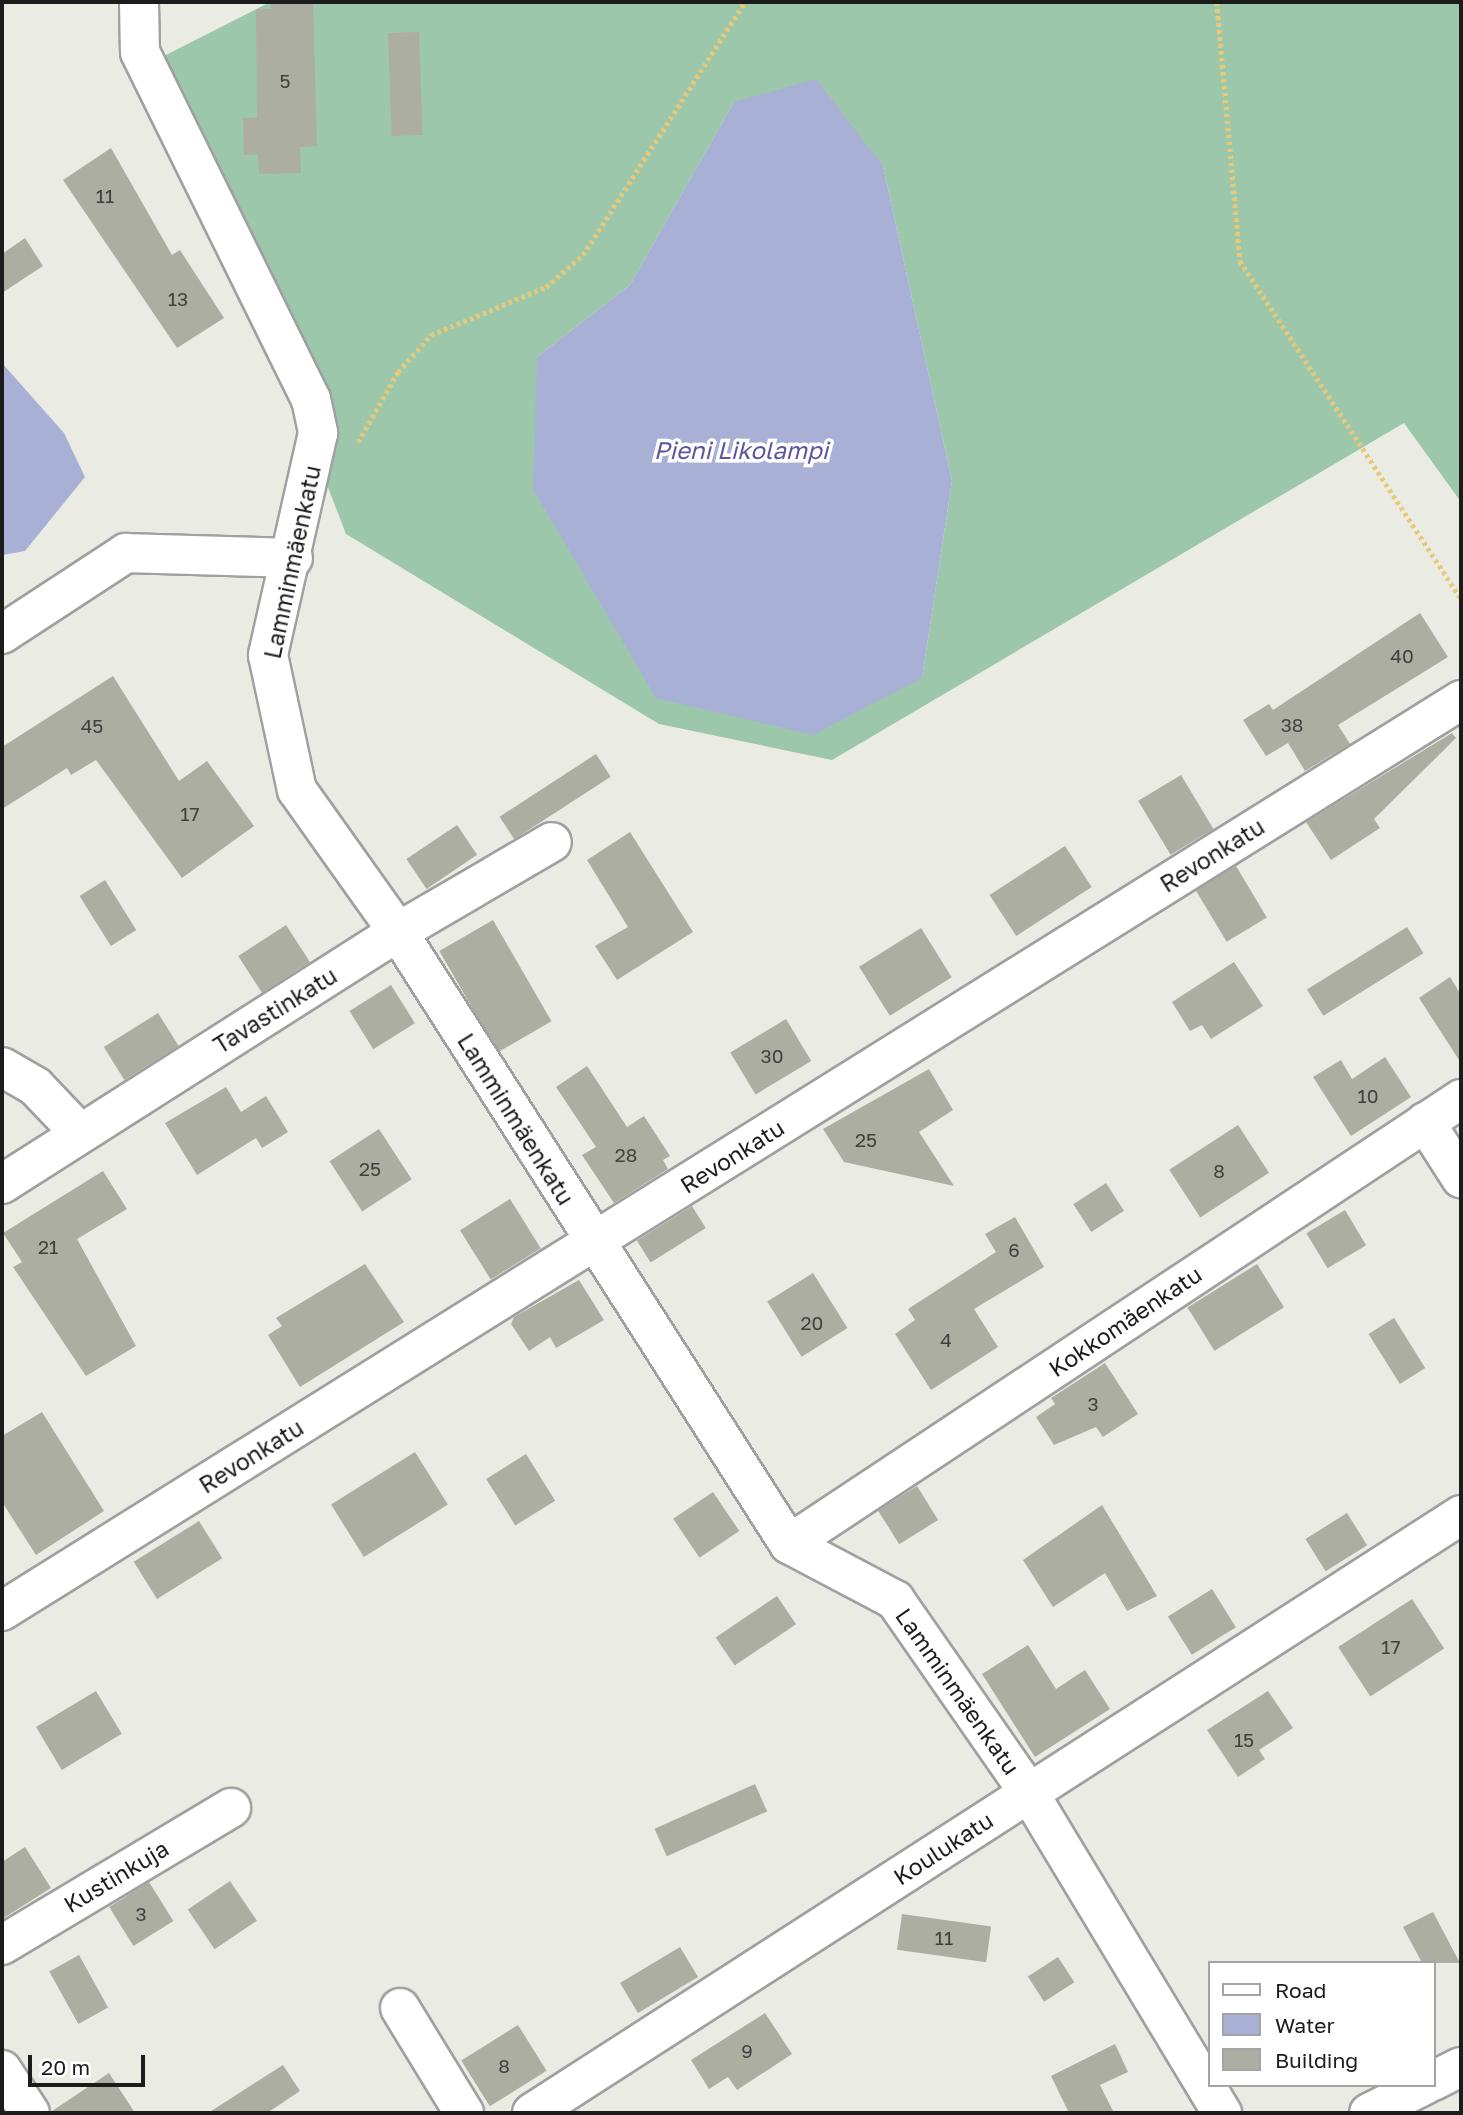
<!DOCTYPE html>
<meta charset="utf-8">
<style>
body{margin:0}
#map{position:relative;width:1463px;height:2115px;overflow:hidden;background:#eaece3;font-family:"Golos Text",sans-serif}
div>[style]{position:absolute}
.forest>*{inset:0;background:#9dc7ab}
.water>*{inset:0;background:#a9b0d5}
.building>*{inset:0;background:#adaea2;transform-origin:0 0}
.path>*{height:4.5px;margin-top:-2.25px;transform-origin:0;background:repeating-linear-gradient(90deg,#e8c979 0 3.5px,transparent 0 7px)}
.roads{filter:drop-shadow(2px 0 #a0a0a0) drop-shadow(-2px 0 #a0a0a0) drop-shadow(0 2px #a0a0a0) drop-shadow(0 -2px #a0a0a0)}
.minor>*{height:38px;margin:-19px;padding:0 19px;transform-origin:19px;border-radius:19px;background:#fff}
span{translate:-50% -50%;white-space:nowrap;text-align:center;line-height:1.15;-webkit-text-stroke:7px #fff;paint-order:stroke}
.number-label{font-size:19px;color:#40403e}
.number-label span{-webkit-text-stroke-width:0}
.street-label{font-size:23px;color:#1c1c1c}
.water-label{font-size:24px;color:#5e559f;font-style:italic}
.frame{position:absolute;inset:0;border:4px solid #1c1c1c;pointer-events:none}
.legend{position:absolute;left:1208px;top:1961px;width:228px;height:126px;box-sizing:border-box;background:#fff;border:2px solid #a4a4a4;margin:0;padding:9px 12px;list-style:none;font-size:21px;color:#1c1c1c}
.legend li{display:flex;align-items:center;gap:14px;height:35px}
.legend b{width:35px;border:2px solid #a4a4a4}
.scale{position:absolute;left:28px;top:2055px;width:117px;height:32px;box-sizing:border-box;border:4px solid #1c1c1c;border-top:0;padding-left:9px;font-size:21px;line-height:24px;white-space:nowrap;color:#1c1c1c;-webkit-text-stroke:5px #fff;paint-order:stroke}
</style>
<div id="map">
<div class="forest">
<div style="clip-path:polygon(evenodd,270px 2px,1461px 2px,1461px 502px,1404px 423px,832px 760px,659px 724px,346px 534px,162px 57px,270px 2px,734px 102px,883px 166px,952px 481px,922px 678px,537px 357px,630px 285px,734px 102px)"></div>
</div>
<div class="water">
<div style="clip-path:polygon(816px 79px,883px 166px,952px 481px,922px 678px,813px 735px,656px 698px,533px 489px,537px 357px,630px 285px,734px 102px)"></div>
<div style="clip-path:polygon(2px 363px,64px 433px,85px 477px,25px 551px,2px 555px)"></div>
</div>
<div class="building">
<div style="clip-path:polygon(270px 2px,313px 2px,317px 146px,300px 147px,301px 173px,259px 174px,258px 154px,244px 155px,243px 118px,257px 118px,256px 9px,271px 9px)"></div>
<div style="left:419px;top:32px;width:103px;height:31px;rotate:88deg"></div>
<div style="clip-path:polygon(111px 148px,172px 255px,180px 250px,224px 318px,177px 348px,63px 180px)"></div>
<div style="clip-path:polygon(25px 238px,43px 266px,2px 293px,2px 254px)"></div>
<div style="clip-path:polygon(1420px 613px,1448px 657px,1338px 725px,1350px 744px,1305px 771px,1288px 743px,1266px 756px,1243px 720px,1269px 704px,1273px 710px)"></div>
<div style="clip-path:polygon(113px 676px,179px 781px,207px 761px,254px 826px,182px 878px,96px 760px,71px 775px,67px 768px,2px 809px,2px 747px)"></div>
<div style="clip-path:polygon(1452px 733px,1456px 738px,1374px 819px,1380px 828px,1331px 860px,1306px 822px)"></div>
<div style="left:596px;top:754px;width:27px;height:115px;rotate:57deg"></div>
<div style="left:1181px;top:775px;width:63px;height:50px;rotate:59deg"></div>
<div style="left:457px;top:825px;width:36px;height:61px;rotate:56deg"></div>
<div style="clip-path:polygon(630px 832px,693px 932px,617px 980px,595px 946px,628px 927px,587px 860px)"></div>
<div style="left:1065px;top:846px;width:49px;height:90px;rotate:57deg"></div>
<div style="left:1236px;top:866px;width:60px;height:47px;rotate:59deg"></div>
<div style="left:105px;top:880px;width:59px;height:30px;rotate:58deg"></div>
<div style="left:493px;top:920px;width:117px;height:62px;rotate:60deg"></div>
<div style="left:286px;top:925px;width:44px;height:57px;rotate:57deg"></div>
<div style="left:1407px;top:927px;width:31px;height:118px;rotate:58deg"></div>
<div style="left:921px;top:928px;width:58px;height:73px;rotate:58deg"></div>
<div style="clip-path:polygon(1234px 962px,1263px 1006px,1211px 1039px,1202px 1025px,1190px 1031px,1172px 1002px)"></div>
<div style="clip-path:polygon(1450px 977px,1461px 995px,1461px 1063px,1419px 998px)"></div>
<div style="left:391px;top:985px;width:45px;height:49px;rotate:58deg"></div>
<div style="left:158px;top:1013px;width:39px;height:64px;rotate:58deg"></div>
<div style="left:786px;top:1019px;width:49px;height:65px;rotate:59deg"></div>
<div style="clip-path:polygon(1385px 1057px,1411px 1097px,1351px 1136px,1313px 1077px,1341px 1060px,1352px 1079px)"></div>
<div style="clip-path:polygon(587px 1066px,627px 1127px,644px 1116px,670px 1156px,663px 1160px,668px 1169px,614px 1203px,582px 1155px,596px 1147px,556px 1087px)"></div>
<div style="clip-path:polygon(929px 1069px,953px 1110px,919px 1132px,954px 1186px,844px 1162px,823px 1129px)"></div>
<div style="clip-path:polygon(226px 1087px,241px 1112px,266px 1096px,288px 1132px,262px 1148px,256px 1138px,197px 1175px,165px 1123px)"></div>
<div style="left:1238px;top:1125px;width:57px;height:82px;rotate:57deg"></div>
<div style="left:379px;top:1129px;width:60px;height:59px;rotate:57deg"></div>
<div style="clip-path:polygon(103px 1171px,127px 1209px,77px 1239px,136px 1346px,86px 1376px,13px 1267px,22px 1262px,3px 1233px)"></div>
<div style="left:1106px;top:1183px;width:33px;height:39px;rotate:57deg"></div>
<div style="left:510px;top:1199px;width:58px;height:59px;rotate:58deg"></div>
<div style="left:692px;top:1206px;width:26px;height:65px;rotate:58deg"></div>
<div style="left:1345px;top:1210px;width:41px;height:45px;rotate:59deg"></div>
<div style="clip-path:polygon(1015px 1217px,1044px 1267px,974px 1309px,998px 1347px,931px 1390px,895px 1334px,915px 1320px,908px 1309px,996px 1252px,985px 1234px)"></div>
<div style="clip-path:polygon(365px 1264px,404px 1322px,300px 1387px,268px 1335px,282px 1326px,276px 1318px)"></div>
<div style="left:1257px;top:1264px;width:51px;height:82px;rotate:58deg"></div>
<div style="left:813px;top:1273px;width:65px;height:54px;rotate:58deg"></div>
<div style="clip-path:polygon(579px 1280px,604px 1320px,556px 1348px,550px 1337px,529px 1351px,511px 1324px,514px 1317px)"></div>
<div style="left:1394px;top:1318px;width:59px;height:30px;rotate:58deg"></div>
<div style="clip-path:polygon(1105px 1363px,1138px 1414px,1103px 1437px,1096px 1427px,1054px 1445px,1036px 1417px,1055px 1404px,1051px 1398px)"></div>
<div style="clip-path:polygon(42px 1412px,104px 1511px,36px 1555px,2px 1502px,2px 1436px)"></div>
<div style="left:415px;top:1452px;width:62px;height:99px;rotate:58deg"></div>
<div style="left:526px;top:1454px;width:55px;height:47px;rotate:58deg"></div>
<div style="left:917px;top:1486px;width:40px;height:46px;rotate:58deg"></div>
<div style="left:713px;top:1492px;width:47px;height:48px;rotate:56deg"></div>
<div style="clip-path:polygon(1102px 1505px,1157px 1596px,1127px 1611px,1105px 1573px,1053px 1607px,1023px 1560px)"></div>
<div style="left:1347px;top:1513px;width:38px;height:49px;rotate:58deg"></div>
<div style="left:199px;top:1521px;width:44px;height:77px;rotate:58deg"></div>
<div style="left:1212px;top:1589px;width:45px;height:52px;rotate:58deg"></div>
<div style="left:777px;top:1596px;width:34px;height:74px;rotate:56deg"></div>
<div style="left:1412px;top:1599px;width:59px;height:88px;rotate:57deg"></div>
<div style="clip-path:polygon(1028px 1645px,1056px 1689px,1085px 1670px,1110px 1709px,1035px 1757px,982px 1674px)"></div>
<div style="left:96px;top:1691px;width:50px;height:70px;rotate:59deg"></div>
<div style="clip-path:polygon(1268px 1691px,1293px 1728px,1259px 1750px,1265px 1759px,1238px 1777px,1207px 1730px)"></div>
<div style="left:755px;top:1784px;width:30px;height:110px;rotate:66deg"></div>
<div style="clip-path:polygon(25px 1847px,51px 1888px,2px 1919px,2px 1862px)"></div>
<div style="left:230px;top:1881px;width:48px;height:51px;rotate:56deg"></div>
<div style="left:149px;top:1882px;width:46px;height:47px;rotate:58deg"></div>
<div style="clip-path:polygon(1433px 1912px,1460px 1963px,1422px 1963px,1403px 1927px)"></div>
<div style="left:902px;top:1914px;width:90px;height:36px;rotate:8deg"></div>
<div style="left:680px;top:1947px;width:35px;height:70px;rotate:59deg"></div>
<div style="left:79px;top:1955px;width:60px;height:34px;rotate:61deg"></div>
<div style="left:1058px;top:1957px;width:30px;height:36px;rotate:57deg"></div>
<div style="clip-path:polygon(765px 2013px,792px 2054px,737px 2090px,728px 2077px,709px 2089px,691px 2060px)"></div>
<div style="left:518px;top:2025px;width:54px;height:67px;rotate:58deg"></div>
<div style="clip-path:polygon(1115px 2044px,1128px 2072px,1100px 2085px,1114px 2113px,1069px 2113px,1051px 2076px)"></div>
<div style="clip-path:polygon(283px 2065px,300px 2091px,267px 2113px,208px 2113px)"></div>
<div style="clip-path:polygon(109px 2073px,135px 2113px,52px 2113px,52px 2111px)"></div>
</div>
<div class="path">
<div style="left:1217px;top:2px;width:260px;rotate:84.9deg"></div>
<div style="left:1240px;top:261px;width:404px;rotate:56.8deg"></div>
<div style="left:358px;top:442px;width:81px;rotate:-60.3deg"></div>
<div style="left:398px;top:372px;width:50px;rotate:-48.3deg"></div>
<div style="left:431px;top:335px;width:125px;rotate:-22.7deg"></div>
<div style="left:546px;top:287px;width:49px;rotate:-40.9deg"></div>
<div style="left:583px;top:255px;width:300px;rotate:-57.4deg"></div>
</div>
<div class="roads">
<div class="minor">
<div style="left:139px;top:2px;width:50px;rotate:88.9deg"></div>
<div style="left:140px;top:52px;width:387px;rotate:63.8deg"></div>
<div style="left:311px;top:399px;width:35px;rotate:78deg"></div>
<div style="left:318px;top:433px;width:228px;rotate:102.7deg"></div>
<div style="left:268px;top:655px;width:138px;rotate:77.9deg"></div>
<div style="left:297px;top:790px;width:174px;rotate:54.6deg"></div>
<div style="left:398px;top:932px;width:726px;rotate:57.43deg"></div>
<div style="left:789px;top:1544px;width:120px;rotate:27.8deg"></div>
<div style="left:895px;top:1600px;width:235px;rotate:55.2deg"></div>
<div style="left:1029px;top:1793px;width:374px;rotate:58.9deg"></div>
<div style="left:2px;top:634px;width:148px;rotate:-33.2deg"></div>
<div style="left:126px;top:553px;width:167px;rotate:1.7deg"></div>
<div style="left:2px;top:1067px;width:39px;rotate:30deg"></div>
<div style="left:36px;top:1087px;width:64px;rotate:46.3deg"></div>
<div style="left:1425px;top:1122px;width:67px;rotate:57.3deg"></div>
<div style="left:2px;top:1184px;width:469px;rotate:-32.5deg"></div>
<div style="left:398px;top:932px;width:178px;rotate:-30.3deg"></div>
<div style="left:789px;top:1544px;width:806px;rotate:-33.51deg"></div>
<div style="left:2px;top:1611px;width:1720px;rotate:-31.98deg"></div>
<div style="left:2px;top:1945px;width:267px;rotate:-30.9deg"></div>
<div style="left:400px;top:2008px;width:123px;rotate:58.6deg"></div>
<div style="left:2px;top:2070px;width:51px;rotate:56.9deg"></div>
<div style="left:1433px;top:2081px;width:31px;rotate:-27deg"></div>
<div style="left:532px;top:2113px;width:1105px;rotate:-32.77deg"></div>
<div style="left:1369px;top:2113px;width:63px;rotate:-26.6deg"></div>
</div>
</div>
<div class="number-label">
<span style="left:285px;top:81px">5</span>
<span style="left:105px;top:196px">11</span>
<span style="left:178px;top:299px">13</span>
<span style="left:1402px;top:656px">40</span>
<span style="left:1292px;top:725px">38</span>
<span style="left:92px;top:726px">45</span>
<span style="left:190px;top:814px">17</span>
<span style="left:772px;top:1056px">30</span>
<span style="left:1368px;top:1096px">10</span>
<span style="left:866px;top:1140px">25</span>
<span style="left:626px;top:1155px">28</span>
<span style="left:370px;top:1169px">25</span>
<span style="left:1219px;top:1171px">8</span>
<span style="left:48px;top:1247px">21</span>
<span style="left:1014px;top:1250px">6</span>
<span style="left:812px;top:1323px">20</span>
<span style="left:946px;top:1340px">4</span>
<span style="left:1093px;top:1404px">3</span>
<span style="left:1391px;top:1647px">17</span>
<span style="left:1244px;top:1740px">15</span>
<span style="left:141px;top:1914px">3</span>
<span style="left:944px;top:1938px">11</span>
<span style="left:747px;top:2051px">9</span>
<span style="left:504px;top:2066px">8</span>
</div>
<div class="street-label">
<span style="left:292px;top:562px;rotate:-78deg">Lamminmäenkatu</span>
<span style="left:1212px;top:855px;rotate:-32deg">Revonkatu</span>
<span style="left:275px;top:1010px;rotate:-32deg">Tavastinkatu</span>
<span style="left:516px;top:1119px;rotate:58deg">Lamminmäenkatu</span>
<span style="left:732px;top:1156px;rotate:-32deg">Revonkatu</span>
<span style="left:1125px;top:1321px;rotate:-34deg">Kokkomäenkatu</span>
<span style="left:251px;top:1456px;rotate:-32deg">Revonkatu</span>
<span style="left:958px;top:1691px;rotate:55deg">Lamminmäenkatu</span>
<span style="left:943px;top:1848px;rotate:-33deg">Koulukatu</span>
<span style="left:116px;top:1876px;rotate:-31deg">Kustinkuja</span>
</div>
<div class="water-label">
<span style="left:741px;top:450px">Pieni Likolampi</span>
</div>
<div class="frame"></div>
<ul class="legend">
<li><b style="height:9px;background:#fff"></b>Road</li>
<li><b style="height:19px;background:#a9b0d5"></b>Water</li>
<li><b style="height:19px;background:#adaea2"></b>Building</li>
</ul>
<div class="scale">20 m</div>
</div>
